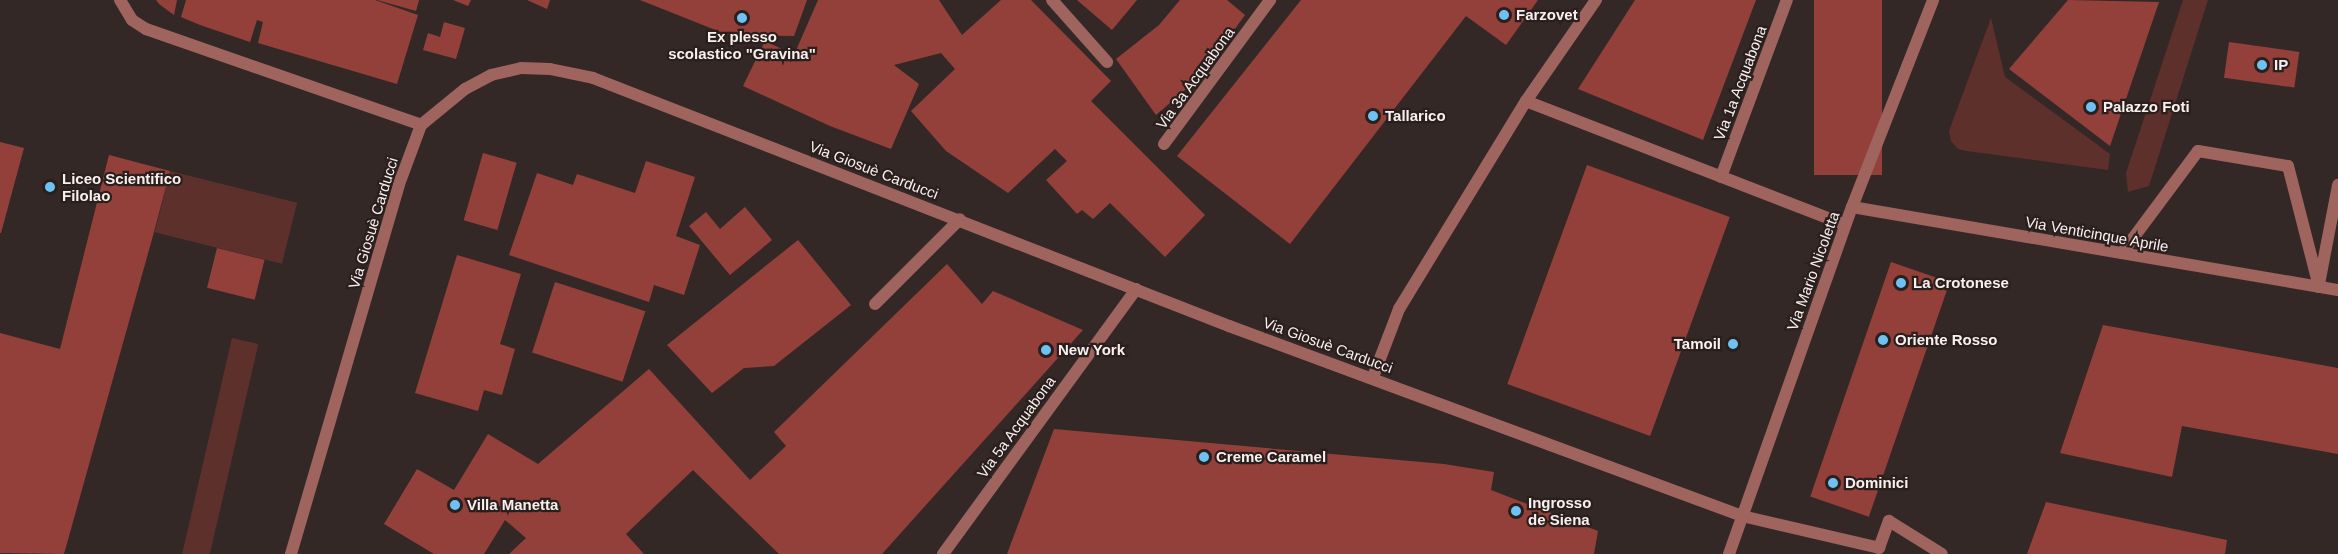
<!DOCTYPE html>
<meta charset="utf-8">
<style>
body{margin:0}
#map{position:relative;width:2338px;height:554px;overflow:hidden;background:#342827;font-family:Helvetica,sans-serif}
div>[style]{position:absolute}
.green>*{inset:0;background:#5e302c;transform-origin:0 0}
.building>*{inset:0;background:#93403a;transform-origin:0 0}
.service>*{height:12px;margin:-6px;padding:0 6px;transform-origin:6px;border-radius:6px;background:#9f645e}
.minor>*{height:12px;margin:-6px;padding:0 6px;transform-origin:6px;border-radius:6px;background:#9f645e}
.dots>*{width:16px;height:16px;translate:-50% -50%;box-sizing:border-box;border:3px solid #2a1f1d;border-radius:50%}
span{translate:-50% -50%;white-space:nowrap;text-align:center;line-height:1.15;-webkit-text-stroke:4.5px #2a1f1d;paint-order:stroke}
.poi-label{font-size:15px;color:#f8f0ef;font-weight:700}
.left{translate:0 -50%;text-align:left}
.right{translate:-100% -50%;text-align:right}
.street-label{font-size:15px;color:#f8f0ef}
</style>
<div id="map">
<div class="green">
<div style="clip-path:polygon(2183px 0,2208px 0,2149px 186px,2128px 192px,2126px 173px)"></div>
<div style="clip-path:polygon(1991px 18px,2005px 77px,2110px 154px,2108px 170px,1967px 151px,1958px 149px,1951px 141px,1949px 131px)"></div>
<div style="left:170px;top:171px;width:131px;height:63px;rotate:14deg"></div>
<div style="left:232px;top:338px;width:27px;height:224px;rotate:13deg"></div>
</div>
<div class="building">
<div style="clip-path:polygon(156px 0,177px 0,174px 15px,159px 4px)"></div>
<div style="clip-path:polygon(186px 0,375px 0,418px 15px,397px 84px,258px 43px,263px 22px,257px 20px,250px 42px,200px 25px,181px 17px)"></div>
<div style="clip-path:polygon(377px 0,419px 0,416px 11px)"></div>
<div style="clip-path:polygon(453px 0,471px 0,468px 6px)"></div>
<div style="clip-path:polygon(527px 0,550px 0,547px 9px)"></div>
<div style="clip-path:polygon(640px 0,807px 0,794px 36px,728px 35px)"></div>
<div style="clip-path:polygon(818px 0,939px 0,962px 35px,1001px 0,1031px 0,1111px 81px,1091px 101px,1205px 215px,1165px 257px,1110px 203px,1093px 219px,1082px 210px,1077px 214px,1046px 180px,1067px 161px,1055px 149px,1008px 193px,946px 151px,911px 111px,955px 69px,941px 53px,894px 65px,919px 84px,891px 149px,830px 126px,743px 86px,765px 41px,794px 55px)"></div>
<div style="clip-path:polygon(1077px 0,1137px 0,1112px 30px)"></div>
<div style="clip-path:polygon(1180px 0,1227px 0,1245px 15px,1200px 77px,1156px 115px,1116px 59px,1159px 25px)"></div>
<div style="clip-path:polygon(1301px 0,1538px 0,1506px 45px,1466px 16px,1290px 244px,1177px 156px)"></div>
<div style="clip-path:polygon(1635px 0,1756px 0,1703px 140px,1578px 89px)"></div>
<div style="left:1814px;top:0;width:68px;height:175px"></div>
<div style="clip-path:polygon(2068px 0,2159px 2px,2110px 146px,2009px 69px)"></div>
<div style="clip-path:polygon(444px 22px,465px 28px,456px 59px,423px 50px,428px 33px,440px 37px)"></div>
<div style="left:2229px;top:42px;width:71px;height:36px;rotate:8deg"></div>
<div style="clip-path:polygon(0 142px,24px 148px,1px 233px,0 233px)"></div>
<div style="left:483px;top:153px;width:35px;height:70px;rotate:16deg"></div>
<div style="clip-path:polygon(109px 155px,170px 171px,154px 232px,64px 554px,0 553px,0 333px,60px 349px)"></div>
<div style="clip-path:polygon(646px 161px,695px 177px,676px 236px,700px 245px,684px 295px,654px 285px,649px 302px,509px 255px,537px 173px,573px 185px,577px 174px,635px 193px)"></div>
<div style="left:1587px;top:165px;width:152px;height:233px;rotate:20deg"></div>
<div style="clip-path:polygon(745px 207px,772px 240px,730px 275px,689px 226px,706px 212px,720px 229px)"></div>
<div style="clip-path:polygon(798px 240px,851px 305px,774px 366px,744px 368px,712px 393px,667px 345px)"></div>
<div style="left:217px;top:248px;width:49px;height:41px;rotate:14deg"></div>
<div style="clip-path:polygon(457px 255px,521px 274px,500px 344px,515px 349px,502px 395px,484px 390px,478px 411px,415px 393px)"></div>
<div style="left:1891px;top:262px;width:62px;height:248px;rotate:19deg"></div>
<div style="clip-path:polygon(947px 264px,982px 304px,993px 291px,1083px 330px,882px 554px,779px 554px,693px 470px,626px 534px,644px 554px,509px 554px,526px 538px,505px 520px,484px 554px,434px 554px,384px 524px,417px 469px,454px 490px,488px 434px,538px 464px,649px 369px,750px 480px,786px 446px,774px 432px)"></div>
<div style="left:555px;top:282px;width:95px;height:74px;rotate:18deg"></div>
<div style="clip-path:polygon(2103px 325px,2338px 368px,2338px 454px,2182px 426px,2172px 477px,2060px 453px)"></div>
<div style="clip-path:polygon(1054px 429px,1444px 464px,1494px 472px,1491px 490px,1598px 531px,1594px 554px,1007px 554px)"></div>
<div style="clip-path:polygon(2046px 502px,2227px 540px,2225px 554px,2027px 554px)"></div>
</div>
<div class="service">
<div style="left:120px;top:0;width:23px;rotate:59deg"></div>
<div style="left:132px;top:20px;width:17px;rotate:33deg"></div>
<div style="left:146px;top:29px;width:291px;rotate:19.2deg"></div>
<div style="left:1052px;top:0;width:83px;rotate:48.4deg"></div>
<div style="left:1526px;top:101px;width:342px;rotate:21.2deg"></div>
<div style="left:1164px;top:144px;width:179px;rotate:-53.6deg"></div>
<div style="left:1721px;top:177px;width:189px;rotate:-69.6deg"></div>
<div style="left:2122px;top:253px;width:127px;rotate:-53.3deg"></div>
<div style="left:2198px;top:151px;width:91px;rotate:9.5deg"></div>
<div style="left:2288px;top:166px;width:125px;rotate:75.6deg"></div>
<div style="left:2319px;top:284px;width:101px;rotate:-79.1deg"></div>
<div style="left:875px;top:304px;width:120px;rotate:-45deg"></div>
<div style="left:1373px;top:377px;width:73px;rotate:-69.1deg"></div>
<div style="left:1399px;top:309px;width:244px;rotate:-58.6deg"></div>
<div style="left:1526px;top:101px;width:123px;rotate:-55.3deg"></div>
<div style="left:1742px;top:516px;width:141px;rotate:13.1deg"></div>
<div style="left:1879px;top:548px;width:29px;rotate:-70deg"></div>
<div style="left:1889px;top:521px;width:62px;rotate:31.9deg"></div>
<div style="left:943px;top:554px;width:328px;rotate:-53.9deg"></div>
</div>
<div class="minor">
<div style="left:1852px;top:207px;width:493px;rotate:9.7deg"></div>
<div style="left:291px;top:554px;width:391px;rotate:-73.7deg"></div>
<div style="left:401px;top:179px;width:58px;rotate:-69.7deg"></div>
<div style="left:421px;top:125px;width:57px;rotate:-39.3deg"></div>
<div style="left:465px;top:89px;width:30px;rotate:-28deg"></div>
<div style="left:491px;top:75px;width:31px;rotate:-13deg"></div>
<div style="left:521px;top:68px;width:29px;rotate:2deg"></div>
<div style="left:550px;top:69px;width:44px;rotate:11.8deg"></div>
<div style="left:593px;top:78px;width:683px;rotate:21.3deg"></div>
<div style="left:1229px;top:326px;width:547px;rotate:20.32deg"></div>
<div style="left:1729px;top:554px;width:368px;rotate:-70.5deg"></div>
<div style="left:1852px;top:207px;width:222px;rotate:-68.6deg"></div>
</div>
<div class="dots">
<div style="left:1504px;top:15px;background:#6ec2f3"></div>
<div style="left:742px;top:18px;background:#6ec2f3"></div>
<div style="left:2262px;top:65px;background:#6ec2f3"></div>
<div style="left:2091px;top:107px;background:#6ec2f3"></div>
<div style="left:1373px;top:116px;background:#6ec2f3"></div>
<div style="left:50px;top:187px;background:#6ec2f3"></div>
<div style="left:1901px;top:283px;background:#6ec2f3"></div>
<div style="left:1883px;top:340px;background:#6ec2f3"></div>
<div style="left:1733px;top:344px;background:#6ec2f3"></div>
<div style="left:1046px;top:350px;background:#6ec2f3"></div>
<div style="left:1204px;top:457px;background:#6ec2f3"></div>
<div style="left:1833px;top:483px;background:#6ec2f3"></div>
<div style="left:455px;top:505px;background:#6ec2f3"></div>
<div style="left:1516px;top:511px;background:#6ec2f3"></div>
</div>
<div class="poi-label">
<span class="left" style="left:1516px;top:15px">Farzovet</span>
<span style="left:742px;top:45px">Ex plesso<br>scolastico "Gravina"</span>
<span class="left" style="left:2274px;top:65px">IP</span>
<span class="left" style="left:2103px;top:107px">Palazzo Foti</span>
<span class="left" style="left:1385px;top:116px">Tallarico</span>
<span class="left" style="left:62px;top:187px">Liceo Scientifico<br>Filolao</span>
<span class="left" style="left:1913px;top:283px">La Crotonese</span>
<span class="left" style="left:1895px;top:340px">Oriente Rosso</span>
<span class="right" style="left:1721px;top:344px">Tamoil</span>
<span class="left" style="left:1058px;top:350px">New York</span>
<span class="left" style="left:1216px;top:457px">Creme Caramel</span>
<span class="left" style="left:1845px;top:483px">Dominici</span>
<span class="left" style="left:1528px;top:511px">Ingrosso<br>de Siena</span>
<span class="left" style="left:467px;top:505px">Villa Manetta</span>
</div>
<div class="street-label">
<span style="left:1195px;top:78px;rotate:-54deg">Via 3a Acquabona</span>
<span style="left:1740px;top:83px;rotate:-69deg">Via 1a Acquabona</span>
<span style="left:874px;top:170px;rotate:21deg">Via Giosuè Carducci</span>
<span style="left:373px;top:223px;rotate:-73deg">Via Giosuè Carducci</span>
<span style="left:2097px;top:234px;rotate:10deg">Via Venticinque Aprile</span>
<span style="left:1813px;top:271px;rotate:-70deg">Via Mario Nicoletta</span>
<span style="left:1328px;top:345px;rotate:20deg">Via Giosuè Carducci</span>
<span style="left:1016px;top:427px;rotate:-54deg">Via 5a Acquabona</span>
</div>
</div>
